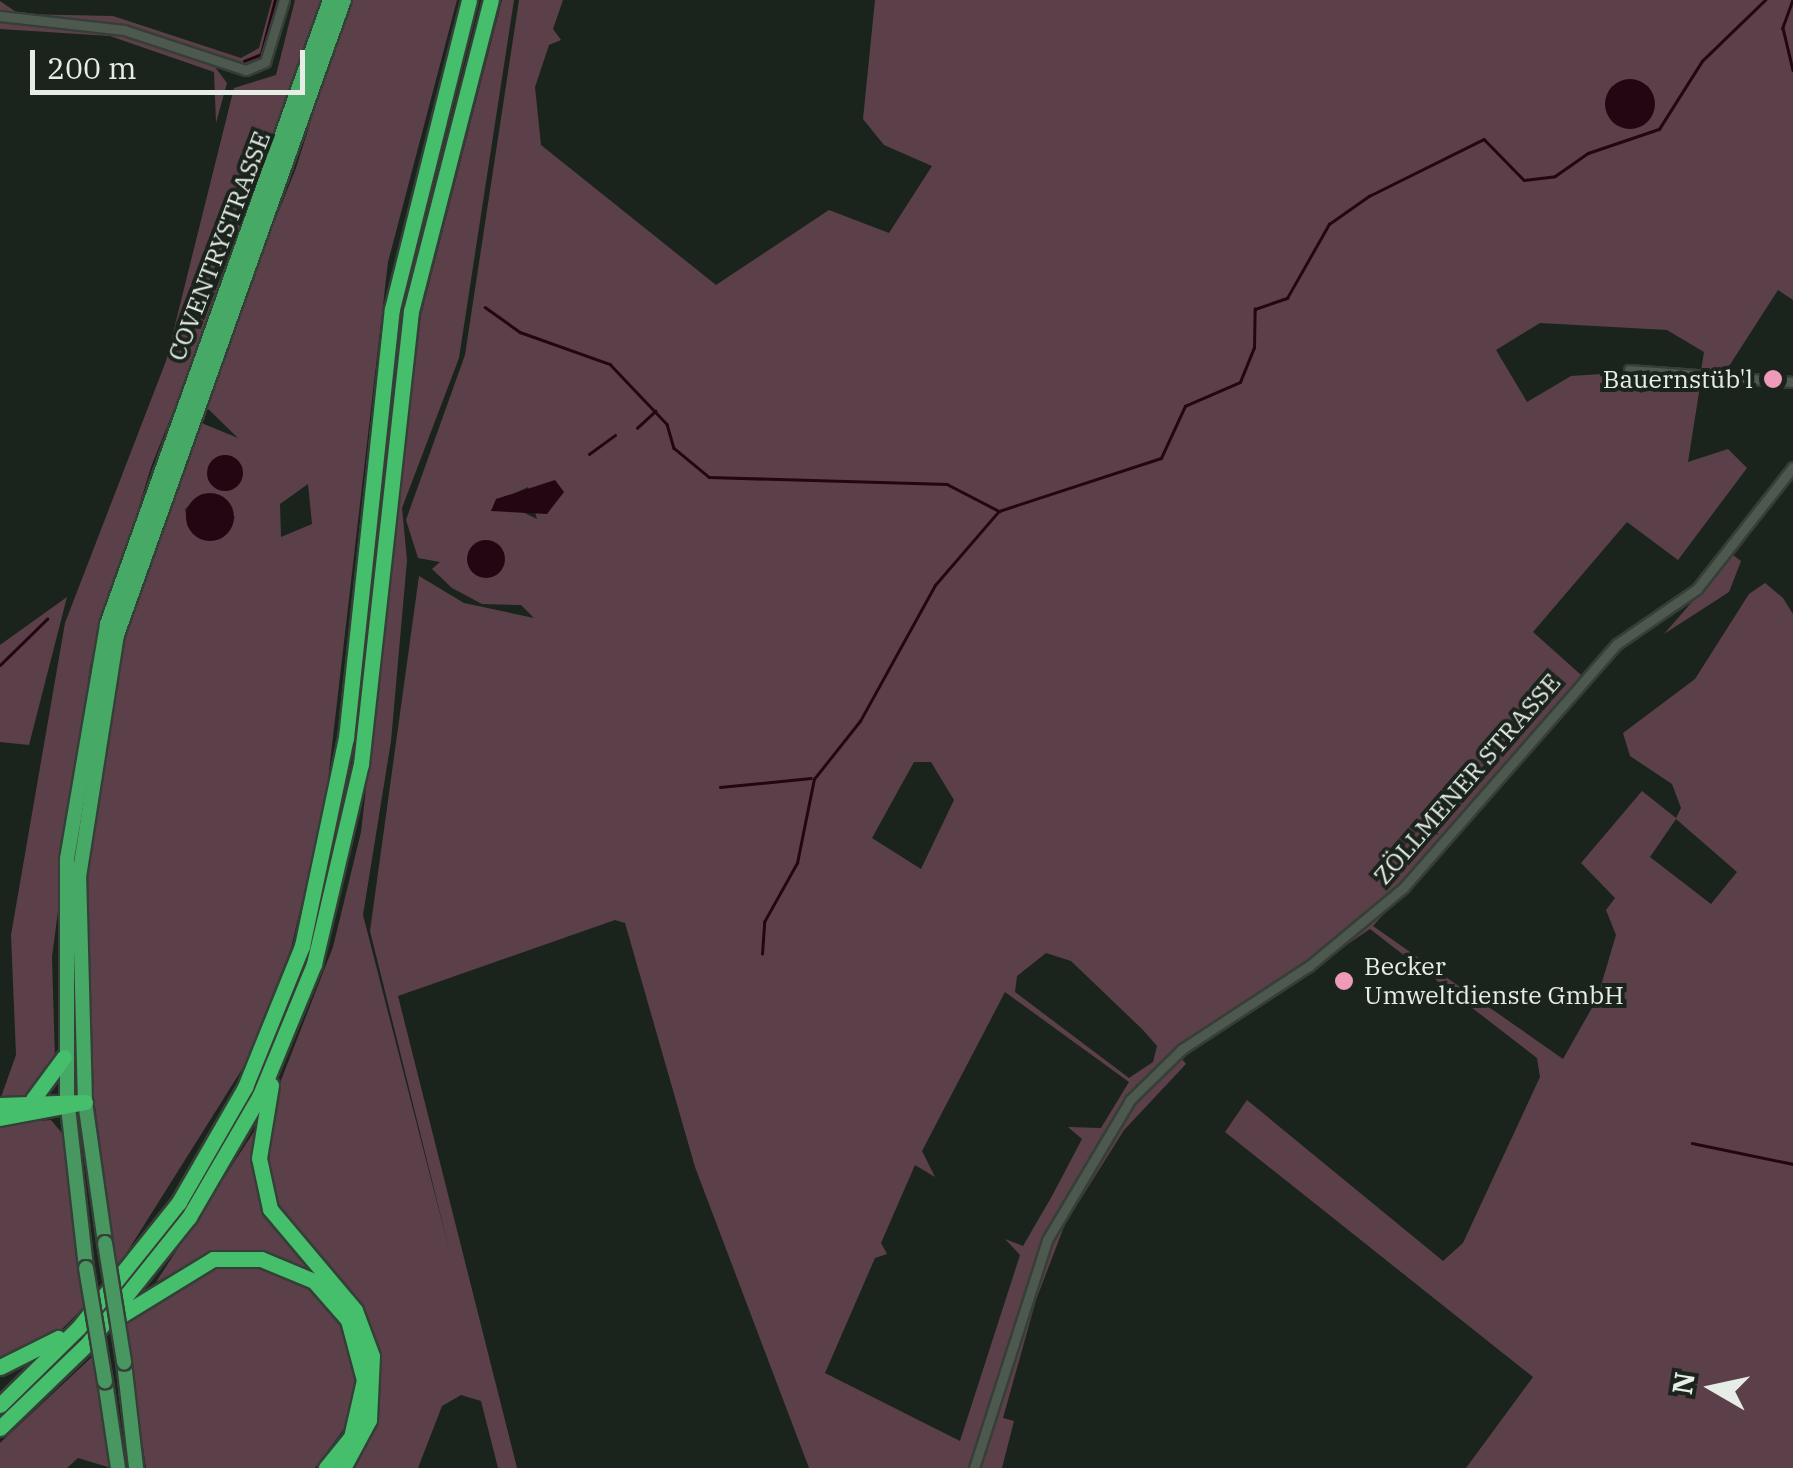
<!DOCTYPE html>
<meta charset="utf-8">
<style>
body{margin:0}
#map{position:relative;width:1793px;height:1468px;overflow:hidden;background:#1a241c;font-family:"IBM Plex Serif",serif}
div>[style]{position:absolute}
.green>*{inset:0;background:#5c4049}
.water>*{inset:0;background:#230612}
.round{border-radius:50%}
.stream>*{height:2.5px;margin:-1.25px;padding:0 1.25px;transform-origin:1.25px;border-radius:1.25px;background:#230612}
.roads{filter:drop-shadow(2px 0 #363e38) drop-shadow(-2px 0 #363e38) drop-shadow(0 2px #363e38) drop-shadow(0 -2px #363e38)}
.minor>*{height:9px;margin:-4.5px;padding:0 4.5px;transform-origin:4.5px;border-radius:4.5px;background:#4d594f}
.primary>*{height:14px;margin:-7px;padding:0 7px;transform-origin:7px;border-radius:7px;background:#489660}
.trunk>*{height:14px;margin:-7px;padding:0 7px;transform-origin:7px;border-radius:7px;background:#46aa66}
.motorway>*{height:15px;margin:-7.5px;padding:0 7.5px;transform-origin:7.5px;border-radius:7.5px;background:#45bf6b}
.bridges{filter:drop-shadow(2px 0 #363e38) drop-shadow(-2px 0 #363e38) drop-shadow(0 2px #363e38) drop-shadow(0 -2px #363e38)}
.primary-bridge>*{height:14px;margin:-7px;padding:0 7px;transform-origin:7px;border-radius:7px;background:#489660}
.dots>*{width:28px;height:28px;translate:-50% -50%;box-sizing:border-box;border:5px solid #1a241c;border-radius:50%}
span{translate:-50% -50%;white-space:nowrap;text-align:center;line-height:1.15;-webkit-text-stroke:8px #1a241c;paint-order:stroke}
.street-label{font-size:25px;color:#e6ede7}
.poi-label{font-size:25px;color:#e6ede7}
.right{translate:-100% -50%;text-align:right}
.left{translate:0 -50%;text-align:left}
.north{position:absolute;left:1663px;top:1338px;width:100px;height:100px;-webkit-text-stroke:8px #1a241c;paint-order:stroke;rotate:279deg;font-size:28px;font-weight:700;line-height:40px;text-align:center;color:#e6ede7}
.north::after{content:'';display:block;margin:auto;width:35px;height:45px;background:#e6ede7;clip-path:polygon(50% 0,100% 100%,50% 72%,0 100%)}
.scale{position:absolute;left:30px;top:50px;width:275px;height:45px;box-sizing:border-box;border:5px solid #e6ede7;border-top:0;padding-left:12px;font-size:30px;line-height:35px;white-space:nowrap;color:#e6ede7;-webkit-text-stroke:8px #1a241c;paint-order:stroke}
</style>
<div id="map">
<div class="green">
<div style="clip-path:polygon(272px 0,279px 0,265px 54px,246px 65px,113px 23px,23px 19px,0 11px,0 1px,19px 14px,113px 16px,241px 58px,259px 48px)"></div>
<div style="clip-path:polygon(295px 0,323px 0,265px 181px,151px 467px,90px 667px,52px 957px,55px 1060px,27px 1096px,0 1100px,16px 1055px,11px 935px,65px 623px,166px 361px,234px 88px,276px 75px)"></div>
<div style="clip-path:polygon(evenodd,349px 0,457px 0,388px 262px,325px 806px,291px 948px,246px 1063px,117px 1268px,83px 1018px,85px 857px,116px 667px,149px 543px,199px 422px,238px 438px,202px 403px,296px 168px,349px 0,308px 484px,312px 524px,281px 537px,280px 504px,308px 484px,349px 0,202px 494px,222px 498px,235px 518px,188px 527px,185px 509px,202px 494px)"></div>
<div style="clip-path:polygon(evenodd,502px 0,514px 0,459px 358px,402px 508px,407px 560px,391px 741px,363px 915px,450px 1253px,370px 931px,419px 576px,464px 603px,534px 618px,521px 605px,482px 604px,452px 588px,432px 569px,440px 562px,418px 558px,406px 520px,465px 355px,519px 0,563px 0,553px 29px,561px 40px,549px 45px,535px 87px,541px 145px,716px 285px,829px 210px,889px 233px,932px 166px,884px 145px,863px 119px,875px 0,1793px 0,1793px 300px,1778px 290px,1722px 377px,1700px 377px,1704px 352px,1667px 330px,1540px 323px,1496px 350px,1527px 402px,1571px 376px,1662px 370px,1700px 386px,1688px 462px,1728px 449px,1747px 468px,1678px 560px,1627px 522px,1533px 632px,1589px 682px,1373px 926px,1563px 1059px,1597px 999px,1616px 935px,1606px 910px,1615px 898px,1581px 863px,1642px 791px,1676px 818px,1681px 808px,1672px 784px,1630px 756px,1623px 733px,1695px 679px,1749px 594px,1765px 583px,1783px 598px,1793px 614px,1793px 1468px,1466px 1468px,1533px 1377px,1225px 1132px,1247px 1100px,1443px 1261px,1463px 1243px,1540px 1077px,1537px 1058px,1370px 929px,1181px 1058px,1186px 1064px,1124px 1130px,1065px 1224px,1036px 1300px,1003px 1418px,1014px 1421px,1002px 1468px,809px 1468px,695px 1167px,625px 923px,615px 920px,398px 996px,517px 1468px,498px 1468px,481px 1401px,461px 1395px,442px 1406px,418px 1468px,348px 1468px,376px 1405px,378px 1371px,280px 1219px,264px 1169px,278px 1088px,333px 947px,361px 832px,421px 315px,502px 0,528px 487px,537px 519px,496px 499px,511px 495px,528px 487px,502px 0,914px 762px,931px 762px,954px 800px,921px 869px,872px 838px,914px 762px,502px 0,1676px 819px,1737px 872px,1711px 904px,1650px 857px,1676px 819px,502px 0,1046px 953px,1071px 961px,1143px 1030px,1157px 1046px,1153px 1062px,1129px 1078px,1015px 992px,1017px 976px,1046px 953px,502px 0,1005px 992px,1129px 1082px,1101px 1128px,1068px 1127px,1082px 1139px,1052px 1196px,1023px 1246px,1005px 1239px,1020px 1255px,960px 1441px,825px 1373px,875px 1258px,887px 1254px,881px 1243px,915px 1165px,935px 1177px,922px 1151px,1005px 992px)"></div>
<div style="clip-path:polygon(0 20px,117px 32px,215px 67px,227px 83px,216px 123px,214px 72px,110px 36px,0 29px)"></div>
<div style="clip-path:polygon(1733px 555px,1741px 561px,1729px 592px,1664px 634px)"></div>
<div style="clip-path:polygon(67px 597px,29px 745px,0 742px,0 645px)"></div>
<div style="clip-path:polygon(51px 1120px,66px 1138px,84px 1307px,58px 1333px,0 1363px,0 1124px)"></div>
<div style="clip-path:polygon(259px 1124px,273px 1224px,323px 1281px,268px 1255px,206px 1257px,156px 1282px)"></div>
<div style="clip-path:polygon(256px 1263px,308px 1285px,343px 1324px,357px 1366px,355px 1414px,315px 1468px,146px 1468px,125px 1322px,201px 1267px)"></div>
<div style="clip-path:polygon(93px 1356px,111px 1468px,78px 1458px,67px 1468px,0 1468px,0 1443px)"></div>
</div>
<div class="water">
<div class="round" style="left:1605px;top:79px;width:50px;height:50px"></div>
<div class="round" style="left:207px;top:455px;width:36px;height:36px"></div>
<div style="clip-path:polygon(555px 480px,564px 492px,547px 514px,491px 511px,496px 499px)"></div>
<div class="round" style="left:186px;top:493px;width:48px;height:48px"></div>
<div class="round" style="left:467px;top:540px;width:38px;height:38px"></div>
</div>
<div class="stream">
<div style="left:1793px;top:0;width:30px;rotate:110deg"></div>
<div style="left:1783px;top:28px;width:43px;rotate:76.6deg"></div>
<div style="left:244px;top:61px;width:18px;rotate:-22deg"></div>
<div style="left:261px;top:54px;width:56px;rotate:-75.5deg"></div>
<div style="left:485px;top:307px;width:43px;rotate:35.5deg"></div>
<div style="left:520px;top:332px;width:96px;rotate:19.6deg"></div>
<div style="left:610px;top:364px;width:83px;rotate:46.5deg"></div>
<div style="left:667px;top:424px;width:25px;rotate:74deg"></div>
<div style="left:674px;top:448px;width:45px;rotate:39.6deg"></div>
<div style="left:709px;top:477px;width:238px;rotate:1.7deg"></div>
<div style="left:947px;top:484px;width:59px;rotate:27.4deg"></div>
<div style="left:999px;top:511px;width:170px;rotate:-18.1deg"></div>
<div style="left:1161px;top:458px;width:57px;rotate:-65.2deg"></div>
<div style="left:1185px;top:406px;width:60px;rotate:-23.6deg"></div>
<div style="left:1240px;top:382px;width:37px;rotate:-68deg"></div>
<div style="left:1254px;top:348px;width:39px;rotate:-89deg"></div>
<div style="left:1255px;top:309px;width:34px;rotate:-19deg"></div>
<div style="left:1287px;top:298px;width:85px;rotate:-60.4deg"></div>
<div style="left:1329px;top:224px;width:49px;rotate:-35deg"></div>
<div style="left:1369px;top:196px;width:128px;rotate:-26.4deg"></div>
<div style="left:1484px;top:139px;width:57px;rotate:45.7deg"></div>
<div style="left:1524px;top:180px;width:31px;rotate:-7deg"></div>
<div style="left:1555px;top:176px;width:40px;rotate:-34.9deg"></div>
<div style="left:1588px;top:153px;width:75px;rotate:-18.7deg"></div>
<div style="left:1659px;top:129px;width:80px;rotate:-57.7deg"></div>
<div style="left:1702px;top:61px;width:88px;rotate:-44.1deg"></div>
<div style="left:637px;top:428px;width:25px;rotate:-43deg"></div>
<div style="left:589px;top:454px;width:32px;rotate:-36deg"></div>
<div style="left:0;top:665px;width:66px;rotate:-44.4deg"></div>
<div style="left:720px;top:787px;width:91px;rotate:-5.6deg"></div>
<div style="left:762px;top:954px;width:32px;rotate:-86deg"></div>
<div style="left:764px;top:922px;width:68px;rotate:-60.8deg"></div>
<div style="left:797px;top:863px;width:86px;rotate:-78.6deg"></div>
<div style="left:814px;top:779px;width:74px;rotate:-51.6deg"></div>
<div style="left:860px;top:721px;width:155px;rotate:-61.1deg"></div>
<div style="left:935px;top:585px;width:96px;rotate:-49.2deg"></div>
<div style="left:1692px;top:1143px;width:103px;rotate:11.7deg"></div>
</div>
<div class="roads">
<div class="minor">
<div style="left:0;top:16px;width:125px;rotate:6.4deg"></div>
<div style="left:124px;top:30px;width:128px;rotate:18.2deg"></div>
<div style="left:246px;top:70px;width:21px;rotate:-23deg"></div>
<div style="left:265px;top:62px;width:65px;rotate:-73deg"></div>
<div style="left:1629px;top:370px;width:164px;rotate:4.2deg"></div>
<div style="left:974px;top:1468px;width:239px;rotate:-72.2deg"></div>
<div style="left:1047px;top:1240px;width:163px;rotate:-59.3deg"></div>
<div style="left:1130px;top:1100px;width:73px;rotate:-44.4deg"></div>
<div style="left:1182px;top:1049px;width:152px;rotate:-33.2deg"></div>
<div style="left:1309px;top:966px;width:124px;rotate:-39.7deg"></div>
<div style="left:1404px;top:887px;width:323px;rotate:-48.8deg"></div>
<div style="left:1617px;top:644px;width:97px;rotate:-34.5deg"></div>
<div style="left:1697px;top:589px;width:155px;rotate:-51.8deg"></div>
</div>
<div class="primary">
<div style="left:67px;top:1098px;width:171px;rotate:83.6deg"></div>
<div style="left:85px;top:1102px;width:142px;rotate:81.9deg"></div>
<div style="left:124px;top:1362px;width:107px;rotate:83.5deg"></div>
<div style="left:105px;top:1381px;width:88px;rotate:81.5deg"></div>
</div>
<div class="trunk">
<div style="left:67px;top:1097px;width:238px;rotate:-90deg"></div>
<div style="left:67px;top:859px;width:238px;rotate:-80.3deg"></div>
<div style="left:107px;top:624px;width:663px;rotate:-70.33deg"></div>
<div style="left:85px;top:1102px;width:225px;rotate:-91.5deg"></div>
<div style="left:79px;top:877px;width:245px;rotate:-81.1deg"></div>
<div style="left:117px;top:635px;width:674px;rotate:-70.33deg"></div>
</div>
<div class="motorway">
<div style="left:271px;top:1085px;width:74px;rotate:99.3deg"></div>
<div style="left:259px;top:1158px;width:52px;rotate:77.8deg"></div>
<div style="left:270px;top:1209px;width:132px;rotate:49.9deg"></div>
<div style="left:355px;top:1310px;width:49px;rotate:69.7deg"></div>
<div style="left:372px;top:1356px;width:64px;rotate:92.7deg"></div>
<div style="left:369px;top:1420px;width:55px;rotate:118.4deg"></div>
<div style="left:33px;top:1099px;width:52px;rotate:-53.6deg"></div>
<div style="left:0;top:1105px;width:85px;rotate:-2deg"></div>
<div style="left:0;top:1118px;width:86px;rotate:-10.7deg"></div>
<div style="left:120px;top:1316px;width:109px;rotate:-31.5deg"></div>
<div style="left:213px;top:1259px;width:48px"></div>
<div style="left:261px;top:1259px;width:57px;rotate:22.5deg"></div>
<div style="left:314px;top:1281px;width:52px;rotate:48.9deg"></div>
<div style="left:348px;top:1320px;width:62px;rotate:75.1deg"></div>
<div style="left:364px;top:1380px;width:58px;rotate:102.8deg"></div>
<div style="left:351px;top:1437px;width:40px;rotate:129deg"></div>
<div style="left:0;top:1367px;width:65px;rotate:-26.6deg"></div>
<div style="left:0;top:1405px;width:111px;rotate:-44.6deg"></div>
<div style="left:79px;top:1327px;width:160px;rotate:-51.3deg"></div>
<div style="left:179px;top:1202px;width:133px;rotate:-60.1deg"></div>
<div style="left:245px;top:1087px;width:152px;rotate:-68deg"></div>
<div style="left:302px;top:946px;width:213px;rotate:-78.1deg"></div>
<div style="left:346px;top:738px;width:431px;rotate:-83.9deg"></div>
<div style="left:392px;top:309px;width:318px;rotate:-76deg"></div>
<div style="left:0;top:1428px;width:122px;rotate:-44deg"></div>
<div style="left:88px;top:1343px;width:161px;rotate:-51.3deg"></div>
<div style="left:189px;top:1217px;width:141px;rotate:-59.8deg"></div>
<div style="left:260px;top:1095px;width:142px;rotate:-67.6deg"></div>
<div style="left:314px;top:964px;width:205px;rotate:-76.8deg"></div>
<div style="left:361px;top:764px;width:456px;rotate:-83.7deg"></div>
<div style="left:411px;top:311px;width:321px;rotate:-75.6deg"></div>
</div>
</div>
<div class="bridges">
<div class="primary-bridge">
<div style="left:105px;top:1243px;width:121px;rotate:80.9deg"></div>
<div style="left:86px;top:1268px;width:115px;rotate:80.5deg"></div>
</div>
</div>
<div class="dots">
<div style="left:1773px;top:379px;background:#ef9ab8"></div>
<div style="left:1344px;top:981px;background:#ef9ab8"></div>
</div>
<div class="street-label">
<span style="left:219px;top:246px;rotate:-69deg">COVENTRYSTRASSE</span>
<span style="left:1467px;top:779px;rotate:-49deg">ZÖLLMENER STRASSE</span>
</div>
<div class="poi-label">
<span class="right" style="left:1753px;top:379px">Bauernstüb'l</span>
<span class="left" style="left:1364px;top:981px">Becker<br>Umweltdienste GmbH</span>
</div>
<div class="north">N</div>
<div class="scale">200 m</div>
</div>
